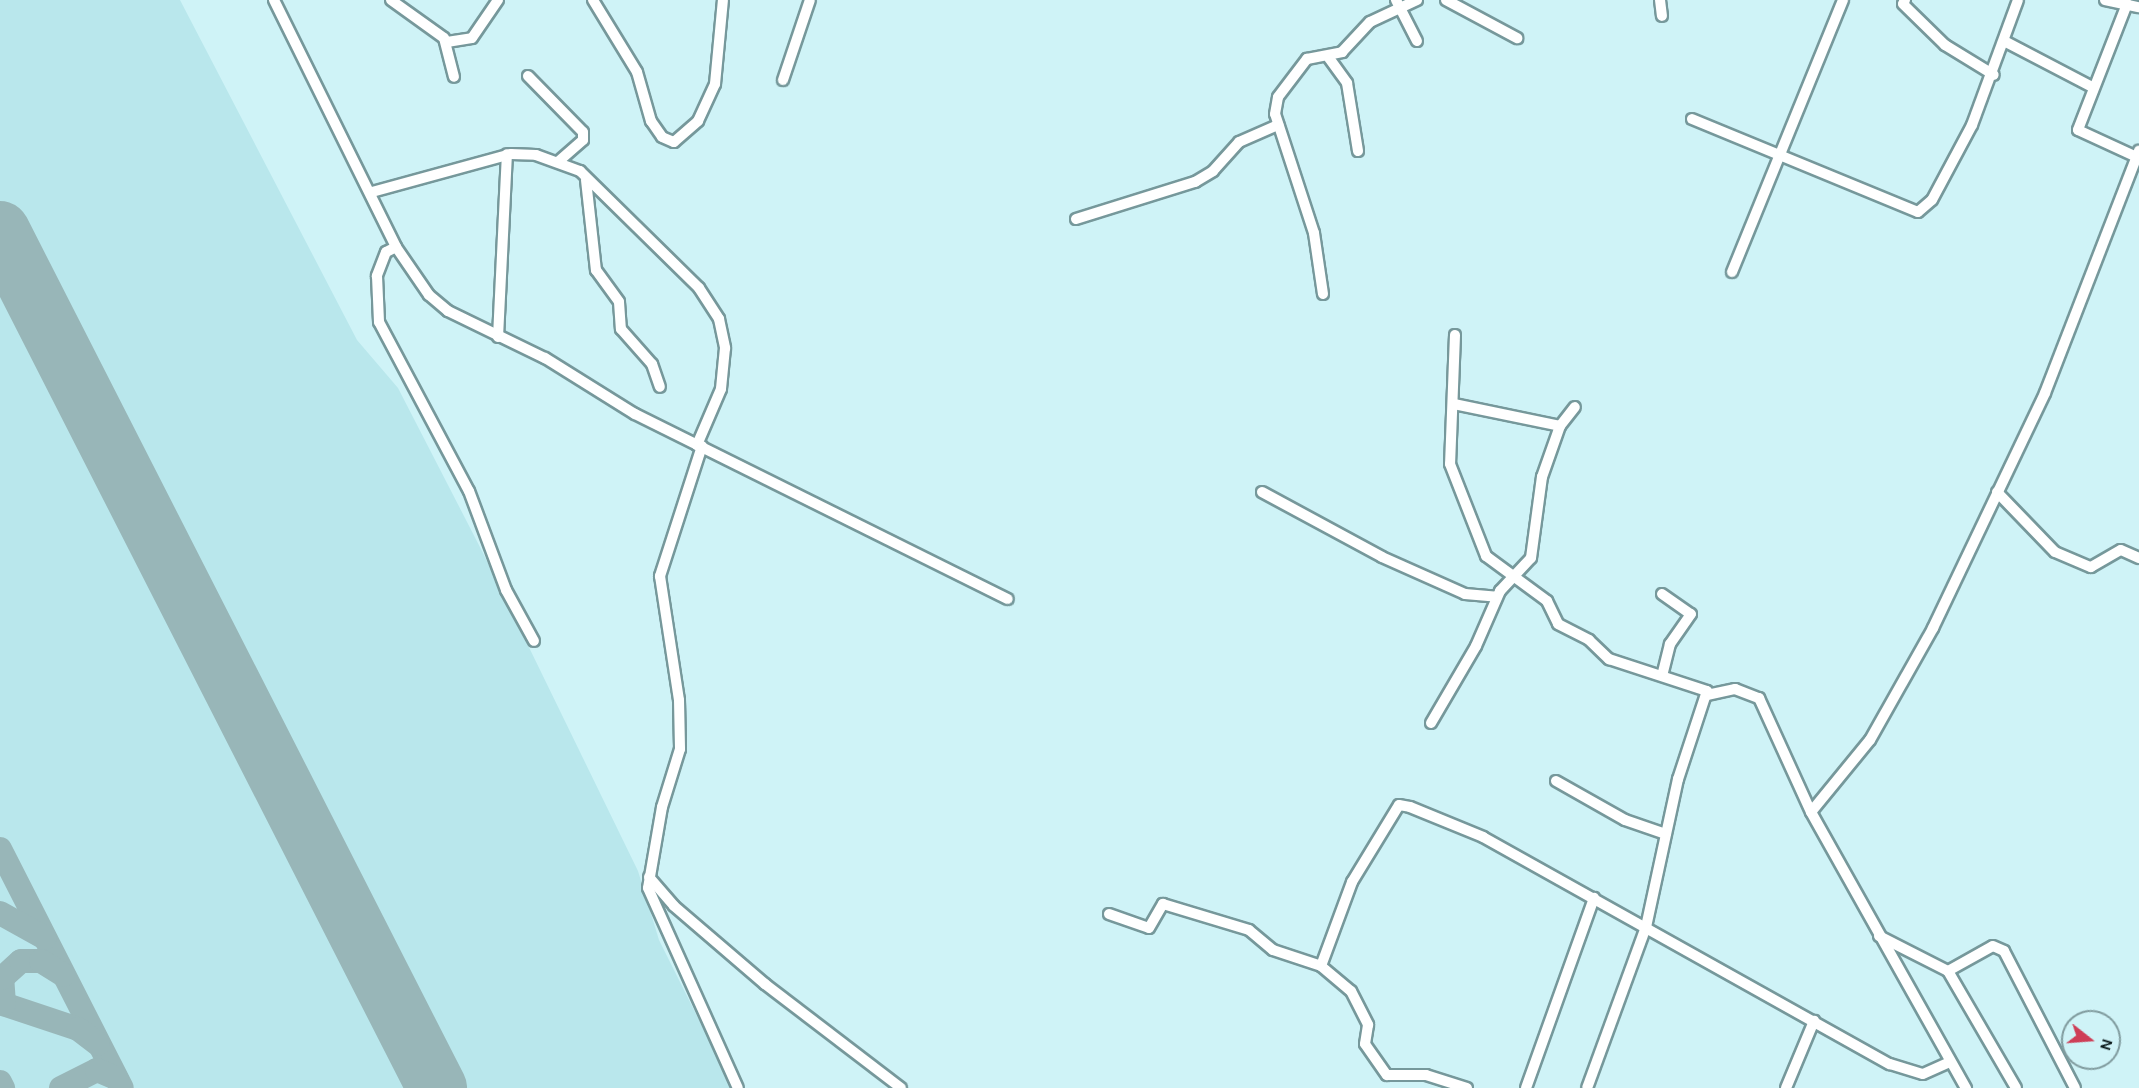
<!DOCTYPE html>
<style>
body{margin:0}
#map{position:relative;width:2139px;height:1088px;overflow:hidden;background:#cff3f7;font-family:Karla,sans-serif}
div>[style]{position:absolute}
.built>*{inset:0;background:#b9e7ec}
.taxiway>*{height:24px;margin:-12px;padding:0 12px;transform-origin:12px;border-radius:12px;background:#98b6b8}
.runway>*{height:60px;margin:-30px;padding:0 30px;transform-origin:30px;border-radius:30px;background:#98b6b8}
.roads{filter:drop-shadow(2px 0 #76989b) drop-shadow(-2px 0 #76989b) drop-shadow(0 2px #76989b) drop-shadow(0 -2px #76989b)}
.minor>*{height:10px;margin:-5px;padding:0 5px;transform-origin:5px;border-radius:5px;background:#fff}
span{translate:-50% -50%;white-space:nowrap;text-align:center;line-height:1.15;-webkit-text-stroke:6px #cff3f7;paint-order:stroke}
.north{position:absolute;left:2061px;top:1010px;width:60px;height:60px;box-sizing:border-box;background:#cff3f7;border:2px solid #809b9e;border-radius:50%;rotate:107deg;font-size:16px;font-weight:700;line-height:24px;text-align:center;color:#091718}
.north::after{content:'';display:block;margin:auto;width:21px;height:27px;background:#ce3e57;clip-path:polygon(50% 0,100% 100%,50% 72%,0 100%)}
</style>
<div id="map">
<div class="built">
<div style="clip-path:polygon(0 0,180px 0,357px 340px,398px 388px,483px 553px,638px 871px,659px 940px,733px 1088px,0 1088px)"></div>
</div>
<div class="taxiway">
<div style="left:0;top:849px;width:268px;rotate:63deg"></div>
<div style="left:0;top:913px;width:51px;rotate:29.1deg"></div>
<div style="left:0;top:1003px;width:82px;rotate:18.4deg"></div>
<div style="left:78px;top:1029px;width:25px;rotate:37deg"></div>
<div style="left:4px;top:1004px;width:26px;rotate:-94deg"></div>
<div style="left:2px;top:978px;width:25px;rotate:-42deg"></div>
<div style="left:21px;top:961px;width:20px"></div>
<div style="left:41px;top:961px;width:26px;rotate:32deg"></div>
<div style="left:0;top:1082px;width:7px;rotate:63deg"></div>
<div style="left:61px;top:1088px;width:40px;rotate:-26.6deg"></div>
<div style="left:97px;top:1070px;width:21px;rotate:23deg"></div>
</div>
<div class="runway">
<div style="left:0;top:231px;width:962px;rotate:62.98deg"></div>
</div>
<div class="roads">
<div class="minor">
<div style="left:274px;top:0;width:275px;rotate:63.7deg"></div>
<div style="left:396px;top:247px;width:58px;rotate:55.5deg"></div>
<div style="left:429px;top:295px;width:25px;rotate:40deg"></div>
<div style="left:448px;top:311px;width:108px;rotate:25.9deg"></div>
<div style="left:545px;top:358px;width:106px;rotate:31.9deg"></div>
<div style="left:635px;top:414px;width:416px;rotate:26.4deg"></div>
<div style="left:391px;top:0;width:65px;rotate:35.6deg"></div>
<div style="left:444px;top:38px;width:40px;rotate:75.6deg"></div>
<div style="left:593px;top:0;width:84px;rotate:58.6deg"></div>
<div style="left:637px;top:72px;width:51px;rotate:74.1deg"></div>
<div style="left:651px;top:121px;width:19px;rotate:55deg"></div>
<div style="left:662px;top:137px;width:13px;rotate:23deg"></div>
<div style="left:674px;top:142px;width:32px;rotate:-41deg"></div>
<div style="left:698px;top:121px;width:41px;rotate:-65.3deg"></div>
<div style="left:715px;top:84px;width:84px;rotate:-84.6deg"></div>
<div style="left:1396px;top:0;width:46px;rotate:62.9deg"></div>
<div style="left:1446px;top:0;width:81px;rotate:28.2deg"></div>
<div style="left:1660px;top:0;width:16px;rotate:83deg"></div>
<div style="left:1905px;top:0;width:4px;rotate:117deg"></div>
<div style="left:1903px;top:4px;width:59px;rotate:44.3deg"></div>
<div style="left:1945px;top:45px;width:57px;rotate:31.5deg"></div>
<div style="left:2105px;top:0;width:35px;rotate:12deg"></div>
<div style="left:2127px;top:4px;width:135px;rotate:111.3deg"></div>
<div style="left:2078px;top:130px;width:67px;rotate:24.7deg"></div>
<div style="left:447px;top:42px;width:25px;rotate:-9deg"></div>
<div style="left:472px;top:38px;width:46px;rotate:-55.6deg"></div>
<div style="left:2006px;top:42px;width:97px;rotate:27.6deg"></div>
<div style="left:1329px;top:58px;width:31px;rotate:54deg"></div>
<div style="left:1347px;top:83px;width:69px;rotate:80.8deg"></div>
<div style="left:528px;top:76px;width:78px;rotate:45.5deg"></div>
<div style="left:583px;top:132px;width:8px;rotate:90deg"></div>
<div style="left:583px;top:140px;width:33px;rotate:139deg"></div>
<div style="left:783px;top:80px;width:84px;rotate:-71.4deg"></div>
<div style="left:1692px;top:119px;width:244px;rotate:22.4deg"></div>
<div style="left:1918px;top:212px;width:18px;rotate:-41deg"></div>
<div style="left:1932px;top:200px;width:85px;rotate:-61.9deg"></div>
<div style="left:1972px;top:125px;width:133px;rotate:-69.8deg"></div>
<div style="left:586px;top:180px;width:91px;rotate:83.7deg"></div>
<div style="left:596px;top:270px;width:39px;rotate:54deg"></div>
<div style="left:619px;top:302px;width:27px;rotate:86deg"></div>
<div style="left:621px;top:329px;width:47px;rotate:48.5deg"></div>
<div style="left:652px;top:364px;width:24px;rotate:71deg"></div>
<div style="left:372px;top:192px;width:144px;rotate:-15.3deg"></div>
<div style="left:511px;top:154px;width:25px;rotate:2deg"></div>
<div style="left:536px;top:155px;width:47px;rotate:20deg"></div>
<div style="left:580px;top:171px;width:167px;rotate:44.5deg"></div>
<div style="left:699px;top:288px;width:37px;rotate:57deg"></div>
<div style="left:719px;top:319px;width:30px;rotate:78deg"></div>
<div style="left:725px;top:348px;width:41px;rotate:95.6deg"></div>
<div style="left:721px;top:389px;width:61px;rotate:113.2deg"></div>
<div style="left:1076px;top:219px;width:125px;rotate:-17.3deg"></div>
<div style="left:1195px;top:182px;width:21px;rotate:-31deg"></div>
<div style="left:1213px;top:171px;width:39px;rotate:-48deg"></div>
<div style="left:1239px;top:142px;width:43px;rotate:-23.6deg"></div>
<div style="left:396px;top:247px;width:11px;rotate:153deg"></div>
<div style="left:386px;top:252px;width:26px;rotate:111deg"></div>
<div style="left:377px;top:276px;width:46px;rotate:87.5deg"></div>
<div style="left:379px;top:322px;width:191px;rotate:62deg"></div>
<div style="left:469px;top:491px;width:106px;rotate:69.5deg"></div>
<div style="left:506px;top:590px;width:58px;rotate:61.2deg"></div>
<div style="left:1732px;top:272px;width:294px;rotate:-67.8deg"></div>
<div style="left:1323px;top:294px;width:62px;rotate:-98.4deg"></div>
<div style="left:1314px;top:233px;width:125px;rotate:-108.1deg"></div>
<div style="left:1275px;top:114px;width:17px;rotate:-80deg"></div>
<div style="left:1278px;top:97px;width:48px;rotate:-52.7deg"></div>
<div style="left:1307px;top:59px;width:36px;rotate:-11deg"></div>
<div style="left:1342px;top:52px;width:41px;rotate:-47deg"></div>
<div style="left:1370px;top:22px;width:52px;rotate:-25.1deg"></div>
<div style="left:1455px;top:335px;width:129px;rotate:92.2deg"></div>
<div style="left:1450px;top:464px;width:99px;rotate:68.6deg"></div>
<div style="left:1486px;top:556px;width:76px;rotate:36.4deg"></div>
<div style="left:1547px;top:601px;width:25px;rotate:64deg"></div>
<div style="left:1558px;top:624px;width:35px;rotate:27deg"></div>
<div style="left:1589px;top:640px;width:28px;rotate:44deg"></div>
<div style="left:1609px;top:659px;width:103px;rotate:18.1deg"></div>
<div style="left:1707px;top:691px;width:93px;rotate:108.2deg"></div>
<div style="left:1678px;top:779px;width:151px;rotate:102.2deg"></div>
<div style="left:1646px;top:927px;width:171px;rotate:110.1deg"></div>
<div style="left:498px;top:337px;width:183px;rotate:-87.2deg"></div>
<div style="left:1454px;top:404px;width:108px;rotate:11.7deg"></div>
<div style="left:702px;top:446px;width:137px;rotate:107.9deg"></div>
<div style="left:660px;top:576px;width:125px;rotate:81.3deg"></div>
<div style="left:679px;top:700px;width:49px;rotate:88.8deg"></div>
<div style="left:680px;top:749px;width:61px;rotate:107.2deg"></div>
<div style="left:662px;top:807px;width:82px;rotate:99.8deg"></div>
<div style="left:648px;top:888px;width:219px;rotate:65.8deg"></div>
<div style="left:1262px;top:492px;width:136px;rotate:28.4deg"></div>
<div style="left:1382px;top:557px;width:91px;rotate:24deg"></div>
<div style="left:1465px;top:594px;width:32px;rotate:5deg"></div>
<div style="left:1997px;top:492px;width:83px;rotate:46deg"></div>
<div style="left:2055px;top:552px;width:39px;rotate:23deg"></div>
<div style="left:2091px;top:567px;width:34px;rotate:-30deg"></div>
<div style="left:2121px;top:550px;width:20px;rotate:24deg"></div>
<div style="left:1662px;top:594px;width:35px;rotate:35deg"></div>
<div style="left:1691px;top:614px;width:37px;rotate:125deg"></div>
<div style="left:1670px;top:644px;width:29px;rotate:104deg"></div>
<div style="left:1707px;top:695px;width:29px;rotate:-12deg"></div>
<div style="left:1735px;top:689px;width:26px;rotate:21deg"></div>
<div style="left:1759px;top:698px;width:125px;rotate:65.5deg"></div>
<div style="left:1811px;top:812px;width:317px;rotate:60.7deg"></div>
<div style="left:1431px;top:723px;width:89px;rotate:-59.7deg"></div>
<div style="left:1476px;top:646px;width:60px;rotate:-66.4deg"></div>
<div style="left:1500px;top:591px;width:45px;rotate:-46.8deg"></div>
<div style="left:1531px;top:558px;width:82px;rotate:-82.3deg"></div>
<div style="left:1542px;top:477px;width:54px;rotate:-70.6deg"></div>
<div style="left:1560px;top:426px;width:24px;rotate:-52deg"></div>
<div style="left:1556px;top:781px;width:79px;rotate:29.5deg"></div>
<div style="left:1625px;top:820px;width:43px;rotate:18.9deg"></div>
<div style="left:1811px;top:812px;width:93px;rotate:-50.7deg"></div>
<div style="left:1870px;top:740px;width:129px;rotate:-60.6deg"></div>
<div style="left:1933px;top:628px;width:260px;rotate:-64.5deg"></div>
<div style="left:2045px;top:393px;width:260px;rotate:-68.8deg"></div>
<div style="left:649px;top:877px;width:38px;rotate:49deg"></div>
<div style="left:674px;top:906px;width:120px;rotate:40.6deg"></div>
<div style="left:765px;top:984px;width:171px;rotate:37.4deg"></div>
<div style="left:1109px;top:914px;width:42px;rotate:19.3deg"></div>
<div style="left:1149px;top:928px;width:28px;rotate:-60deg"></div>
<div style="left:1163px;top:904px;width:90px;rotate:16.8deg"></div>
<div style="left:1249px;top:930px;width:31px;rotate:40deg"></div>
<div style="left:1273px;top:950px;width:51px;rotate:18.4deg"></div>
<div style="left:1321px;top:966px;width:39px;rotate:40deg"></div>
<div style="left:1351px;top:991px;width:38px;rotate:63deg"></div>
<div style="left:1368px;top:1025px;width:19px;rotate:99deg"></div>
<div style="left:1365px;top:1044px;width:38px;rotate:55deg"></div>
<div style="left:1387px;top:1075px;width:39px"></div>
<div style="left:1426px;top:1075px;width:43px;rotate:17.6deg"></div>
<div style="left:1879px;top:936px;width:77px;rotate:26.9deg"></div>
<div style="left:1948px;top:971px;width:135px;rotate:59.8deg"></div>
<div style="left:1321px;top:966px;width:90px;rotate:-69.7deg"></div>
<div style="left:1352px;top:882px;width:90px;rotate:-58.6deg"></div>
<div style="left:1399px;top:805px;width:11px;rotate:10deg"></div>
<div style="left:1410px;top:807px;width:79px;rotate:22.3deg"></div>
<div style="left:1483px;top:837px;width:466px;rotate:29.2deg"></div>
<div style="left:1890px;top:1064px;width:34px;rotate:17deg"></div>
<div style="left:1923px;top:1074px;width:30px;rotate:-24deg"></div>
<div style="left:1948px;top:971px;width:51px;rotate:-29.1deg"></div>
<div style="left:1993px;top:946px;width:12px;rotate:24deg"></div>
<div style="left:2004px;top:951px;width:154px;rotate:62.6deg"></div>
<div style="left:1526px;top:1088px;width:202px;rotate:-70.3deg"></div>
<div style="left:1786px;top:1088px;width:73px;rotate:-67.3deg"></div>
</div>
</div>
<div class="north">N</div>
</div>
